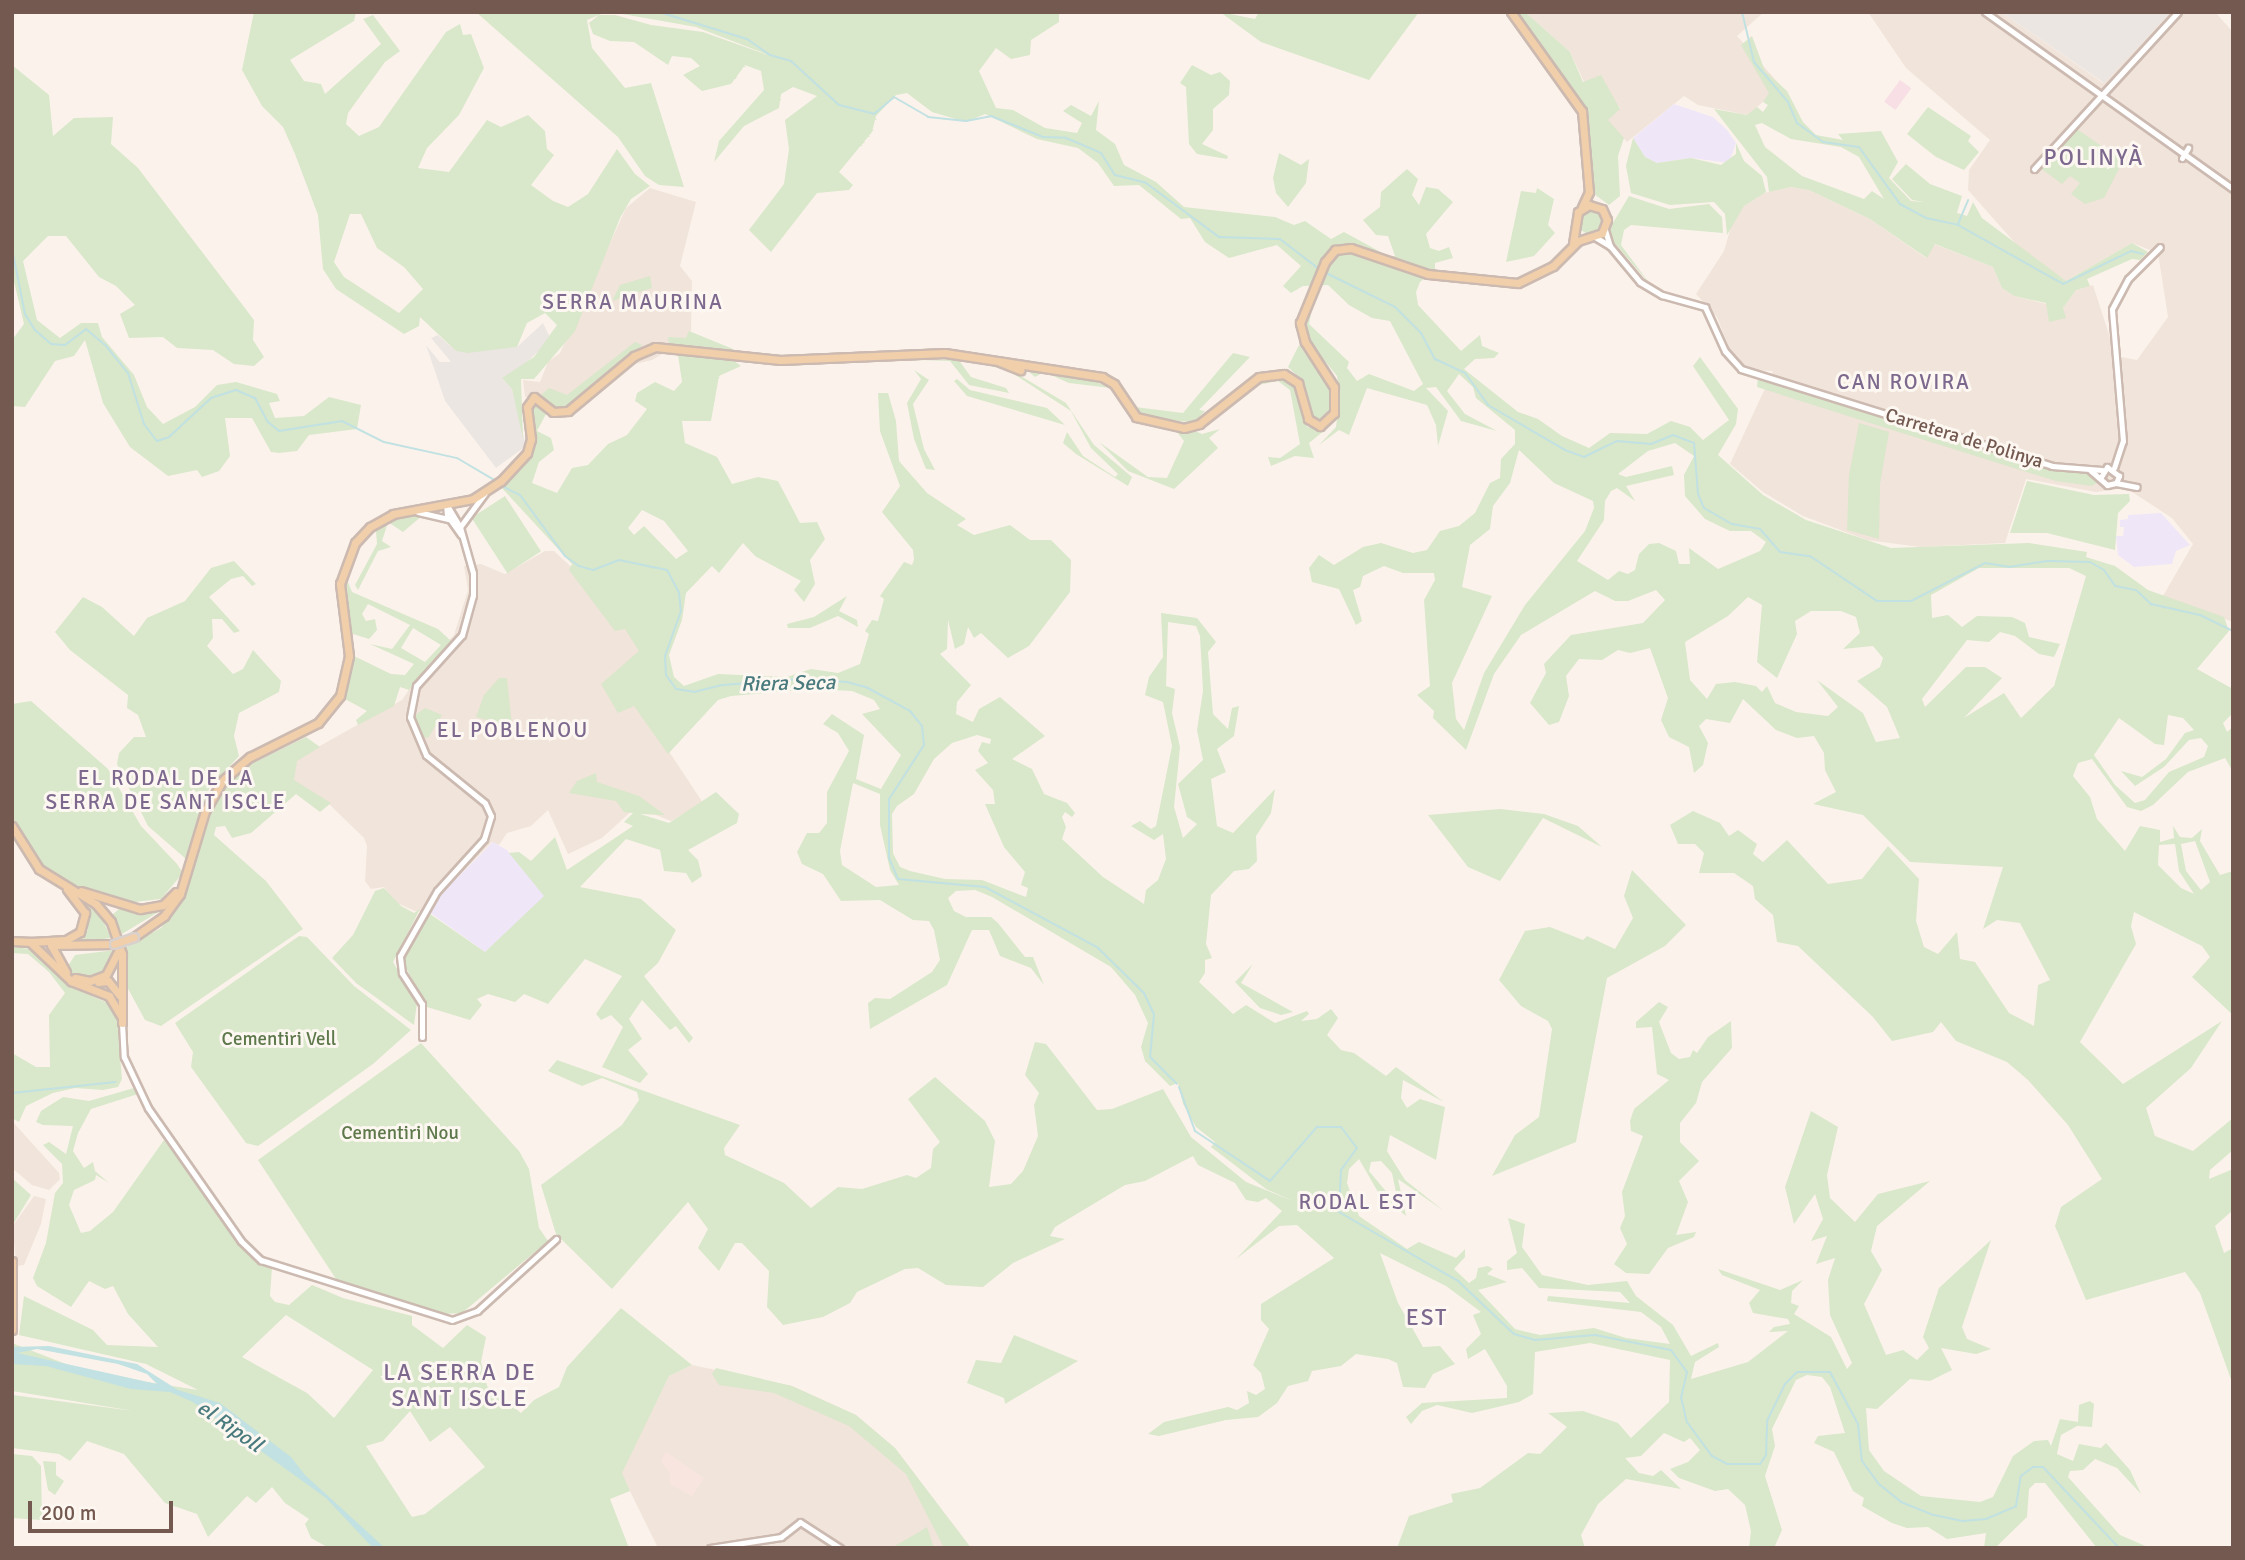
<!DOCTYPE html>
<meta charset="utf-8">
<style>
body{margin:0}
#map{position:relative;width:2245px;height:1560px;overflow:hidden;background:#fbf3eb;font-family:Signika,sans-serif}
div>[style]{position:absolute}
.residential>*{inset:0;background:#f1e4da}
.commercial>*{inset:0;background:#f9e5e0}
.industrial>*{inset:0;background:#ece6e3}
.education>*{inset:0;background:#efe7f7}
.medical>*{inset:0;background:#f7dfe5;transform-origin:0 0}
.green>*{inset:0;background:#d9e7ca;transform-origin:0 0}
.round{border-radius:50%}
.water>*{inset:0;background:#c1e1e2}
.stream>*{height:2px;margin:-1px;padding:0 1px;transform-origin:1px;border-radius:1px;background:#c1e1e2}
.roads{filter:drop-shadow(2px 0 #ccbab1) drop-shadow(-2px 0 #ccbab1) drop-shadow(0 2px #ccbab1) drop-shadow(0 -2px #ccbab1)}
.minor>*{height:5px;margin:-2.5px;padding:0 2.5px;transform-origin:2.5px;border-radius:2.5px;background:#fff}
.major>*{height:7px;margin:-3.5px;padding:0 3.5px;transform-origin:3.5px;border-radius:3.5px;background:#f1cfab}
.bridges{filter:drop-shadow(2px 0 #d8d1ce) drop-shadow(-2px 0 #d8d1ce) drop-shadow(0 2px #d8d1ce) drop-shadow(0 -2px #d8d1ce)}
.major-bridge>*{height:7px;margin:-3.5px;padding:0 3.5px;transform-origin:3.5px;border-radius:3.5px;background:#f1cfab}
span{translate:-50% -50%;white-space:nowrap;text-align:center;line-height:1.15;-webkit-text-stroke:6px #fdf7f1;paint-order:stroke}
.street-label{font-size:19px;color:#735950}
.park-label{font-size:19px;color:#5d784a}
.neighbourhood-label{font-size:21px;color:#7d688e;letter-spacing:2px}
.water-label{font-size:21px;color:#497a7d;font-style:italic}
.quarter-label{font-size:23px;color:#7d688e;letter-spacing:2px}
.frame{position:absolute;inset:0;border:14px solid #735950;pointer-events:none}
.scale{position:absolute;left:28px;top:1501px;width:145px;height:32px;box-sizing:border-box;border:4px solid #735950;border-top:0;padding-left:9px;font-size:21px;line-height:24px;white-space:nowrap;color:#735950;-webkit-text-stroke:5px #fdf7f1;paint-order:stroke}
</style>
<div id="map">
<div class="residential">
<div style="clip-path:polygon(1525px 12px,1764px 12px,1737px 36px,1781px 86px,1748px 115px,1698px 105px,1684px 96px,1627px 142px,1607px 120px,1620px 108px,1609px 95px,1594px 103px,1570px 52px)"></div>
<div style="clip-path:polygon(1868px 12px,2001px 12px,2103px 83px,2171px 12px,2215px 12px,2233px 32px,2233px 622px,2163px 596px,2193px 544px,2172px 518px,2126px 488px,2096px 492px,2026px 479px,2005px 543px,1920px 547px,1867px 540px,1803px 516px,1763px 492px,1730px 464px,1773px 371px,1750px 370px,1733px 358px,1717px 317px,1696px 294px,1724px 251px,1731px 227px,1744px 206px,1764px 193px,1791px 187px,1809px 190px,1870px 219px,1926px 258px,1934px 244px,1993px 267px,2002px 288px,2014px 296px,2063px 308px,2076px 290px,2093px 285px,2116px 356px,2137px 360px,2168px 317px,2158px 253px,2132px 243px,2066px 281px,2024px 253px,1968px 190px,1969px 170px,1990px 140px,1906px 68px)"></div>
<div style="clip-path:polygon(650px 188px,696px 202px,680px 266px,692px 281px,691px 333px,687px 339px,672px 338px,666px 352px,652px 360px,631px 365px,568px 417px,551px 417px,538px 399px,525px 397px,523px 380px,540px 382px,548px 362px,560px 353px,626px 208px)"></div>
<div style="clip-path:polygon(545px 551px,554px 551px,606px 599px,641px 651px,637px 703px,703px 803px,671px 821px,636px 807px,602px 838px,568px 854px,548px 810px,531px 826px,507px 833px,499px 845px,492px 842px,442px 893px,429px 912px,415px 911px,397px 903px,384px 887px,371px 889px,365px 881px,367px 846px,364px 838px,329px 804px,299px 790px,291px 779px,293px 761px,402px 700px,427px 663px,454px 635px,468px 590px,464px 566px,481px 564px,505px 574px)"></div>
<div style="clip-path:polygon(12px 1121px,59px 1173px,60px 1179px,49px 1190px,32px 1185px,12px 1168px)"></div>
<div style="clip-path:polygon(34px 1196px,46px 1199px,41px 1224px,24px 1265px,17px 1266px,12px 1227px)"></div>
<div style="clip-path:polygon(692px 1365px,792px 1386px,856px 1415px,895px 1448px,971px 1548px,658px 1548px,621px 1473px,669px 1376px)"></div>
</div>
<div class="commercial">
<div style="clip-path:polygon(666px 1452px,704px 1478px,692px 1496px,670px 1484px,670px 1473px,661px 1461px)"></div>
</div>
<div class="industrial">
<div style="clip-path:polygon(2001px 12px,2171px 12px,2104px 83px)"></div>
<div style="clip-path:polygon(543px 323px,551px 339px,521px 368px,502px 378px,512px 389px,526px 446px,496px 468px,445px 401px,426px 345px,440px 362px,451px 362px,431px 338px,438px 335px,456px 351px,517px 347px)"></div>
</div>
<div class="education">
<div style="clip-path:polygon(1674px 104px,1713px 117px,1727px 130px,1736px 143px,1729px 163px,1691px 158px,1657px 163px,1645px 157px,1633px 138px)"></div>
<div style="clip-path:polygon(2161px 513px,2190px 545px,2176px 551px,2172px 564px,2134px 567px,2118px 555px,2116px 536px,2123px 536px,2124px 527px,2120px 527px,2120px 520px,2128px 519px,2128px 515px)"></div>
<div style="clip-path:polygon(493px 842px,507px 850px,545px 896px,485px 952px,429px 912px,442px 893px)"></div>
</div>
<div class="medical">
<div style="left:1900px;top:80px;width:14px;height:27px;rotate:36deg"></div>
</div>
<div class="green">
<div style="clip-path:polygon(evenodd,254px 12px,356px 12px,354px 21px,290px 60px,304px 81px,321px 84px,325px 94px,381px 44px,363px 19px,373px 15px,400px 51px,385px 62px,348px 113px,346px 124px,359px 136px,379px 127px,446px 32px,460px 24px,463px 35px,471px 34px,484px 68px,459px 115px,427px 148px,418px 168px,449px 172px,487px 120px,501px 127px,528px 115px,545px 131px,547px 149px,554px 155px,531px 185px,553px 201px,568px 207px,588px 194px,617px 149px,635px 174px,650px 186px,631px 199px,620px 218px,575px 331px,534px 379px,521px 379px,523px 439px,512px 389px,502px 378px,534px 357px,557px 325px,545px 313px,527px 323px,517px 347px,468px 353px,456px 351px,420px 317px,419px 326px,404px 334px,336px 289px,323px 269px,318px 215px,295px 154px,283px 127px,262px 106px,242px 70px,254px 12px,350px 214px,361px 214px,377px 248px,404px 267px,423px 289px,399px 313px,344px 277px,334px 262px,350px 214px)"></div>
<div style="clip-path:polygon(476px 12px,606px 12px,587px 20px,592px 48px,625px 88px,651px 83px,684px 187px,659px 185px,645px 176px,618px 137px)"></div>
<div style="clip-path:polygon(evenodd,611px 12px,1059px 12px,1059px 22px,1031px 40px,1030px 55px,1011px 59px,996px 48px,979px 71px,996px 108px,1013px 110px,1045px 128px,1077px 133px,1082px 123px,1063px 111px,1071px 105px,1091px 116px,1099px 101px,1096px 130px,1115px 144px,1124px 165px,1156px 182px,1184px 207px,1275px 217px,1294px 225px,1305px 221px,1331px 239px,1344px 232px,1388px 256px,1395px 256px,1388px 236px,1376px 235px,1363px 220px,1380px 207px,1381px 192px,1407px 169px,1418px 179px,1412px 195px,1419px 205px,1426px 187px,1438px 189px,1453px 202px,1426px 234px,1430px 248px,1439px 251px,1449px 247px,1453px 258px,1435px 263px,1435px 270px,1420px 282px,1416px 292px,1418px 305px,1461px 351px,1480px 335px,1482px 346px,1499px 353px,1494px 358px,1475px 359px,1464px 369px,1518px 412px,1538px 419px,1562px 436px,1589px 448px,1610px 433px,1647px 434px,1671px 421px,1690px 427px,1703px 440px,1729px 420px,1693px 366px,1700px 357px,1738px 409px,1736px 424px,1718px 455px,1763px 495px,1806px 520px,1891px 548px,2029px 543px,2087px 552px,2086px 557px,2115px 566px,2148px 590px,2224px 617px,2229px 631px,2197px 669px,2233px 689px,2233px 713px,2223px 723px,2227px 732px,2233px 727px,2233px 803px,2232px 770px,2225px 758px,2188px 772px,2153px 805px,2141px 811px,2127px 807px,2092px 759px,2078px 763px,2073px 776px,2090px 797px,2097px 819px,2125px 851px,2140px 826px,2160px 830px,2160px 842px,2174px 838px,2173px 826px,2180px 837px,2192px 838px,2202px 829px,2200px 841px,2220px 875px,2233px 871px,2233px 1015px,2192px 977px,2210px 957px,2202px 946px,2134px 912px,2131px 926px,2136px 944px,2080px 1042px,2123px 1084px,2222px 1021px,2191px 1068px,2146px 1108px,2155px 1136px,2193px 1151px,2233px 1118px,2233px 1150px,2210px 1170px,2209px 1179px,2233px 1169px,2232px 1211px,2215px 1226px,2224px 1253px,2233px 1248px,2233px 1385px,2200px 1293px,2185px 1272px,2086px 1300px,2055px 1226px,2061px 1207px,2102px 1179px,2068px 1125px,2028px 1080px,2007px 1062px,1956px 1041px,1941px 1022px,1933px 1032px,1892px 1041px,1873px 1017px,1798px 946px,1777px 942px,1773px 915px,1755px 899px,1753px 886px,1734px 873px,1699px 873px,1704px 853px,1695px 844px,1678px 844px,1670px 825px,1693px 811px,1720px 823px,1729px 836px,1738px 830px,1757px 844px,1753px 854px,1763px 862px,1787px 840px,1828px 884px,1862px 879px,1888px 846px,1919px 879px,1916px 921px,1924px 947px,1938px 954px,1957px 932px,1960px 959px,1975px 962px,2009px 1013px,2034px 1026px,2038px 985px,2050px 980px,2020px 923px,1997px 920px,1983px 929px,2003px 867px,1910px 862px,1863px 815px,1813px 804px,1836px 792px,1825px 770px,1824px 753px,1814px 736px,1797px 738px,1776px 730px,1743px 699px,1730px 723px,1706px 719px,1699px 726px,1708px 743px,1703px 765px,1694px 773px,1689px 747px,1669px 737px,1661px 720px,1668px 698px,1650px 648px,1630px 653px,1618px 650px,1602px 660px,1579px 659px,1566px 676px,1569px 696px,1559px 722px,1549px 725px,1530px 703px,1546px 673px,1544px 664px,1571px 635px,1643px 623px,1665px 600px,1656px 590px,1628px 601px,1615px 601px,1595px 591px,1521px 635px,1494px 674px,1466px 750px,1433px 718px,1434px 711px,1417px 695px,1430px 686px,1424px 600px,1435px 580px,1434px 573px,1403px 573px,1384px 566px,1363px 576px,1360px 587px,1353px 590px,1362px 621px,1356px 625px,1339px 589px,1312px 582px,1309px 568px,1319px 555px,1334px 565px,1363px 547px,1381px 543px,1413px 553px,1427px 550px,1440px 531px,1459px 526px,1475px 513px,1490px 483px,1500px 478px,1501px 459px,1515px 444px,1515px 430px,1476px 398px,1473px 387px,1459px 374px,1447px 391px,1465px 414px,1497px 431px,1461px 421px,1436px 387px,1426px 388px,1448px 411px,1438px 446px,1436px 425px,1427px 405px,1367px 388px,1349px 435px,1339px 430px,1319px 445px,1336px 427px,1340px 396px,1337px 376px,1307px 339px,1303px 324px,1314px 299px,1309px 324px,1349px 362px,1347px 368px,1357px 381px,1369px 374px,1414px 391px,1423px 384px,1390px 321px,1372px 318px,1349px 305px,1328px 285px,1303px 286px,1291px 293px,1283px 286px,1301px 266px,1277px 245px,1229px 258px,1205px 242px,1190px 218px,1181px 219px,1139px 185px,1114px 186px,1098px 163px,1078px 148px,1037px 139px,985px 114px,966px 122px,932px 112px,907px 93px,896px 95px,876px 116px,872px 132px,839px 172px,853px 185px,849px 190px,817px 193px,771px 252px,749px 230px,784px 184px,789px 149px,785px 120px,817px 96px,793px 87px,781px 94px,779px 108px,744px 126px,714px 162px,719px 141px,764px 90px,761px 71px,745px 65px,731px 84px,702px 91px,683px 75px,700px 66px,691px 58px,672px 56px,668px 65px,634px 42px,610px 41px,593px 34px,589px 23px,599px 15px,615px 15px,651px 25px,703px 32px,776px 58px,696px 27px,611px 12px,1675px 443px,1694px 456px,1684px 475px,1685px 496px,1705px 519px,1730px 531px,1751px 531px,1766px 542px,1760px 551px,1718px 569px,1689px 548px,1690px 564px,1679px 564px,1676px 551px,1659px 543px,1649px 544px,1639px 554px,1635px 570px,1628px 574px,1619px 571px,1608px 580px,1577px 561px,1604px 520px,1605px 501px,1611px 491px,1617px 488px,1635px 501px,1626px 486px,1674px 475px,1672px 466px,1626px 477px,1618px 474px,1648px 451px,1675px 443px,611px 12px,1519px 450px,1554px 483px,1593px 501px,1594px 508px,1585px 531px,1525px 605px,1484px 673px,1464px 730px,1456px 719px,1452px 683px,1492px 596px,1462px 587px,1470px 545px,1490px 529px,1493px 506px,1510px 483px,1519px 450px,611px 12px,1979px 568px,2069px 568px,2086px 576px,2054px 686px,2021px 718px,2004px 693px,1964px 718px,2002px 678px,1985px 667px,1966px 667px,1925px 707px,1922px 699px,1967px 640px,1989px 642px,2000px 632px,2015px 636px,2039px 654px,2054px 657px,2060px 644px,2029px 637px,2025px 623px,2012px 617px,1977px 616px,1962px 627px,1948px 615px,1932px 618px,1931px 595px,1979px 568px,611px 12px,1748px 597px,1762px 605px,1757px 662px,1777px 678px,1797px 634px,1795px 621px,1811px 611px,1841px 611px,1856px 617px,1860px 633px,1843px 649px,1873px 646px,1883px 658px,1880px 667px,1857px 681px,1887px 707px,1900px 738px,1876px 742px,1863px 713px,1817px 680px,1838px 707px,1828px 716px,1796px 712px,1775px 703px,1767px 686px,1762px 692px,1756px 686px,1735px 682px,1716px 684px,1707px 699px,1690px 680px,1685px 642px,1728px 616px,1748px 597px,611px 12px,2168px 715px,2183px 718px,2194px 730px,2185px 733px,2166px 759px,2142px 777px,2121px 771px,2135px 786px,2164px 767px,2189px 740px,2201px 738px,2208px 746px,2204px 757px,2169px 772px,2145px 800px,2135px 803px,2115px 785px,2094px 755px,2119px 718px,2155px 744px,2164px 745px,2168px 715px,611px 12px,2195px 841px,2210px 882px,2201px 890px,2186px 871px,2181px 844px,2195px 841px,611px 12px,2175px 844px,2179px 871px,2194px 894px,2181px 888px,2158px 865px,2159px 845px,2175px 844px)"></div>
<div style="clip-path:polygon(1220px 12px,1255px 19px,1259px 12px,1419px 12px,1369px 80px,1261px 42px)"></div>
<div style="clip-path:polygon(1515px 12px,1525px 12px,1570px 52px,1583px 82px,1601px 75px,1620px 109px,1608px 120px,1624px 138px,1618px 156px,1620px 196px,1609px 205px,1594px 194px,1590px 136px,1580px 101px)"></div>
<div style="clip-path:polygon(evenodd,1752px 36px,1765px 71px,1787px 91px,1803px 122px,1816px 135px,1843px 140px,1838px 134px,1881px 131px,1898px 162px,1889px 178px,1911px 201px,1925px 202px,1912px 200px,1892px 179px,1906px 164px,1930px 184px,1962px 196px,1957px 213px,1935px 206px,1967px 216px,1973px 202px,1982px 218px,2066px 281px,2132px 243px,2148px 252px,2140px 260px,2132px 259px,2087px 279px,2090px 286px,2076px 290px,2063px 308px,2066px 318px,2049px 322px,2046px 303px,2014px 296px,2002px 288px,1993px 267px,1935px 244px,1927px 258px,1870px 219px,1809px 190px,1791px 187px,1769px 192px,1767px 177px,1714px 109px,1747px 115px,1757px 107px,1763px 112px,1768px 105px,1763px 102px,1769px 93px,1741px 45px,1752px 36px,1762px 123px,1791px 139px,1841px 147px,1859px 157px,1884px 199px,1872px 191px,1864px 199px,1802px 176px,1765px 147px,1755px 125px,1762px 123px)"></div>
<div style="clip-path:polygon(12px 65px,49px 95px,53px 136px,74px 118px,113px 117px,111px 144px,138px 168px,254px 320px,253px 340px,264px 357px,254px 366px,234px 364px,213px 350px,177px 348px,163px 337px,129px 338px,120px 314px,135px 305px,116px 286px,99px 277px,66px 236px,48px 236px,23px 261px,37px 320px,60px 338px,81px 323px,98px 323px,102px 337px,134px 375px,147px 407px,163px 424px,195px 407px,217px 385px,236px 382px,277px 394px,280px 401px,269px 403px,275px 418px,304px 416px,329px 397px,361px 405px,357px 429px,309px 435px,297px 451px,279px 453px,271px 452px,252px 418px,225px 418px,230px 456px,219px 471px,202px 477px,197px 470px,168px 476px,130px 447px,103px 403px,85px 340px,74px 356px,55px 361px,25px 407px,12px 406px,12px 340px,24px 324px,12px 273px)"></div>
<div style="clip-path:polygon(1192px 65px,1211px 75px,1220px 72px,1230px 81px,1229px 95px,1213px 109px,1213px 130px,1202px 144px,1228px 156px,1227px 159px,1197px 154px,1189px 144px,1186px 87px,1180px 83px)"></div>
<div style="clip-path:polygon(1928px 107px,1971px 136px,1968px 141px,1979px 152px,1964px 170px,1936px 157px,1907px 134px)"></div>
<div style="clip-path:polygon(2074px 127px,2123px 161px,2104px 198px,2085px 204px,2071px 194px,2080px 183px,2070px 176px,2062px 184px,2039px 167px)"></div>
<div style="clip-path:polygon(1633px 138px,1645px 157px,1657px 163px,1691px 158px,1721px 165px,1736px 154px,1736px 143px,1744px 161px,1762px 176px,1766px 192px,1744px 206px,1727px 235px,1725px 214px,1714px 202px,1670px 205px,1631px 193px,1626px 166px)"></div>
<div style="clip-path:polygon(1279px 153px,1301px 165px,1309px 159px,1306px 183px,1288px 207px,1276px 193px,1273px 178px)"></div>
<div style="clip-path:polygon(1537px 188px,1554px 199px,1548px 225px,1555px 233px,1534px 256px,1506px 262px,1521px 191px,1536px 193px)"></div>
<div style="clip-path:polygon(1629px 196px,1669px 209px,1709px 204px,1722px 217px,1723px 233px,1631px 225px,1624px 230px,1621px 245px,1650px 284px,1611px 239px,1610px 228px)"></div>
<div class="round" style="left:1578px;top:208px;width:26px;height:26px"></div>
<div style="clip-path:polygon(650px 276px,652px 288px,612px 301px,620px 285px)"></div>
<div style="clip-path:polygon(689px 331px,733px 349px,737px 353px,669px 344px,668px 337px,686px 338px)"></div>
<div style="clip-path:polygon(635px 342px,642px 345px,638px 350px,572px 405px,559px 409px,541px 395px,549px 388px,567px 395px)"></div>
<div style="clip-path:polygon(1299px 345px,1329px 385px,1329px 411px,1320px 421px,1310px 413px,1303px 381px,1288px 367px)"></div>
<div style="clip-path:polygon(evenodd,671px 351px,731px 359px,741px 366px,719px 376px,711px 421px,682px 421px,685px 443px,717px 457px,732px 484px,758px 477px,778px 481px,800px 523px,817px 522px,825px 539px,810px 560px,815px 584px,804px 602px,794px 590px,801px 581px,755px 556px,743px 543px,719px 573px,712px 566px,686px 593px,682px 620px,669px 655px,674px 677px,684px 686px,718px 674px,787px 677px,811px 669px,838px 673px,860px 664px,869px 634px,865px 631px,872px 620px,878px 621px,884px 599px,880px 596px,904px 562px,912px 565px,914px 560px,913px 550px,882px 512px,900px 486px,880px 431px,878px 393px,888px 393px,896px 421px,899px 461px,927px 493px,966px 519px,957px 525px,974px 535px,1010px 525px,1030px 540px,1051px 540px,1071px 560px,1070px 592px,1029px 646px,1008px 658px,981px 633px,974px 638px,968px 627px,964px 644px,955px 649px,948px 620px,947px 649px,940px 654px,971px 685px,957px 702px,956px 714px,973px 722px,979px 709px,1000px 697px,1045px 736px,1012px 759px,1032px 769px,1044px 794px,1067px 803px,1075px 813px,1072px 817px,1065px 812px,1062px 817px,1066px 827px,1062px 839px,1103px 877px,1144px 904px,1146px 890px,1158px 880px,1166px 859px,1163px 834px,1154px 840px,1131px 826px,1140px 821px,1151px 829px,1156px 826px,1172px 746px,1163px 702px,1145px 695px,1149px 677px,1163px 657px,1161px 613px,1197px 618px,1216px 642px,1208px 652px,1213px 714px,1228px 729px,1232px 708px,1239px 706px,1234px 736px,1217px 749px,1226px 772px,1211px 779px,1217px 826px,1233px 833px,1275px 789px,1271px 813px,1256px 836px,1257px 861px,1249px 869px,1234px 871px,1211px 895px,1206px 944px,1212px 958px,1205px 960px,1205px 973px,1199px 982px,1233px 1014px,1246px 1005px,1275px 1023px,1307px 1011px,1309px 1014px,1301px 1021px,1317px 1019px,1331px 1009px,1338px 1018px,1327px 1035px,1341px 1050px,1354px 1053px,1386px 1076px,1396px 1067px,1444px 1102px,1403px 1080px,1401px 1098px,1407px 1108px,1420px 1099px,1445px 1107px,1436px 1160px,1390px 1135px,1387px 1151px,1405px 1180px,1444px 1211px,1398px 1179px,1406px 1216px,1378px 1192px,1359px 1159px,1349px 1169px,1347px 1183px,1359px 1216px,1407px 1249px,1419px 1242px,1456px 1258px,1465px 1249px,1465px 1257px,1454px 1269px,1469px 1283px,1476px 1278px,1478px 1268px,1488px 1266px,1493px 1269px,1487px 1274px,1507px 1282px,1478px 1290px,1515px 1329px,1540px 1335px,1594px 1328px,1626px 1338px,1670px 1344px,1661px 1327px,1641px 1312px,1547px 1301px,1548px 1296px,1630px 1303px,1620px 1292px,1539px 1288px,1522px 1268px,1507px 1270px,1507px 1261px,1517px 1253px,1508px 1218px,1525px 1224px,1522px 1247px,1542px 1275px,1588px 1285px,1627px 1281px,1636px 1296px,1673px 1325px,1691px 1356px,1718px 1343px,1719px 1347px,1695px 1362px,1691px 1379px,1748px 1362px,1788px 1331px,1769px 1332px,1774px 1327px,1790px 1324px,1788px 1319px,1753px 1313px,1749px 1303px,1760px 1290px,1722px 1275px,1718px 1269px,1780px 1290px,1803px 1280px,1792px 1291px,1791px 1303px,1799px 1306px,1794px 1314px,1831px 1337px,1847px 1369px,1852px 1363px,1830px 1315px,1828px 1280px,1835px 1258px,1816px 1264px,1827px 1236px,1811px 1241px,1823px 1219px,1815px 1194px,1794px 1224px,1785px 1187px,1811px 1111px,1838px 1127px,1827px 1175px,1830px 1198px,1855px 1222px,1878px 1194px,1930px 1181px,1877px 1226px,1871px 1251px,1882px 1270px,1864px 1304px,1886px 1355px,1903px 1350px,1917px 1360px,1929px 1348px,1923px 1337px,1939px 1288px,1991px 1240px,1962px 1327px,1967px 1339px,1991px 1349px,1976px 1354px,1941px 1348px,1952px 1370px,1930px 1381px,1910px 1379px,1877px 1409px,1866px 1408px,1869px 1450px,1884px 1471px,1921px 1496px,1980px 1502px,1993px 1497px,2013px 1456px,2034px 1441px,2048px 1440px,2051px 1446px,2060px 1419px,2078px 1422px,2079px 1405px,2090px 1401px,2094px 1404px,2092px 1427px,2077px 1426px,2061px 1435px,2057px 1454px,2073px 1461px,2079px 1444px,2101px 1448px,2106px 1443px,2130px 1470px,2141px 1494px,2117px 1468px,2095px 1459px,2083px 1470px,2070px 1471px,2068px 1477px,2120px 1535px,2150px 1548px,2097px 1548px,2045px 1483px,2035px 1483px,2029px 1489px,2027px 1517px,1995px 1548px,1984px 1548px,1986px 1533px,1947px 1539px,1928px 1527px,1907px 1528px,1892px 1523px,1862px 1506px,1864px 1498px,1853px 1491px,1834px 1452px,1814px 1443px,1818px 1436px,1845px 1433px,1830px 1387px,1822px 1377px,1807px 1375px,1796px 1380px,1772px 1429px,1775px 1446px,1765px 1476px,1782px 1530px,1774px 1548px,1749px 1548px,1751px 1531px,1745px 1505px,1728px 1489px,1715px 1491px,1679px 1478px,1670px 1469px,1688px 1462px,1700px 1450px,1690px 1438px,1684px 1442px,1664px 1433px,1641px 1456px,1625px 1458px,1639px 1473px,1653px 1476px,1661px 1470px,1681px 1489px,1626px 1479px,1598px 1504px,1581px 1535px,1585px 1548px,1397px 1548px,1409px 1516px,1453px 1502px,1451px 1494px,1480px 1488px,1528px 1453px,1540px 1454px,1567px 1427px,1548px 1413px,1583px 1411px,1618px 1423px,1631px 1438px,1669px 1402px,1670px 1360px,1590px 1343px,1535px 1352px,1533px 1394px,1519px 1402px,1472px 1413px,1437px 1405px,1422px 1411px,1411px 1424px,1406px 1417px,1422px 1403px,1507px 1398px,1507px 1386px,1485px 1349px,1468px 1359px,1466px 1349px,1481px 1334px,1473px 1315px,1481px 1312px,1446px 1286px,1380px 1253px,1398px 1303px,1423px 1347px,1440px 1346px,1455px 1364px,1433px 1374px,1425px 1388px,1403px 1387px,1397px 1363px,1388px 1359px,1356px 1354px,1341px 1366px,1312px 1371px,1308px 1381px,1288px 1386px,1277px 1403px,1258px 1417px,1226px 1420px,1159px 1436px,1148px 1434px,1164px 1422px,1228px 1407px,1237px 1410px,1249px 1403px,1247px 1391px,1256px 1395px,1265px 1389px,1261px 1373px,1253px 1365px,1269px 1329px,1261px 1320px,1261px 1304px,1334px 1258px,1297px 1225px,1279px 1226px,1236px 1259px,1282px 1211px,1266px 1198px,1258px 1202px,1246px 1200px,1235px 1183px,1198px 1165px,1193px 1156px,1145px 1181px,1125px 1185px,1055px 1227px,1050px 1236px,1065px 1239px,1013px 1263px,983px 1287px,946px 1285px,918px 1268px,905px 1269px,857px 1292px,850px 1303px,823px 1317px,783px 1325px,767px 1307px,769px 1271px,742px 1243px,735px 1243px,719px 1271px,698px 1248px,708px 1229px,688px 1202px,612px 1289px,556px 1234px,541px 1185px,622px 1125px,639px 1100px,637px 1092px,602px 1078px,582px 1086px,548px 1071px,557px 1060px,740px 1125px,724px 1148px,725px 1155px,784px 1183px,811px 1208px,838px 1187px,862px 1189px,907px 1175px,916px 1178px,931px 1168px,933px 1149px,940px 1142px,908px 1099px,935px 1077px,985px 1121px,995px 1141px,989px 1187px,1011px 1184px,1023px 1171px,1038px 1136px,1034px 1105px,1039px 1093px,1025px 1075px,1035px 1042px,1046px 1044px,1097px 1110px,1112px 1109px,1163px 1089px,1191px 1137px,1246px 1182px,1295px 1202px,1266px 1189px,1211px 1147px,1215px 1142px,1196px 1127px,1183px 1104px,1178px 1083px,1170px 1086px,1145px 1061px,1141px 1047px,1148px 1023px,1135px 995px,1111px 967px,992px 897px,975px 890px,956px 891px,948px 898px,954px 911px,966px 917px,991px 917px,998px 923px,1025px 957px,1033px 957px,1044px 985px,1031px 968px,1000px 956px,989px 930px,972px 930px,947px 985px,870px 1029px,868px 1003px,875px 998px,890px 999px,932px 972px,940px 960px,934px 930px,929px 921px,913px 920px,880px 900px,841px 901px,823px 874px,802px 864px,797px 852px,807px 833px,819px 833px,827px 823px,827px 792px,849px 751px,838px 733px,823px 724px,832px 714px,864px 735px,856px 779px,881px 789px,901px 755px,862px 714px,880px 709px,874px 700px,852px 691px,814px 689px,731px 696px,718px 700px,668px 754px,634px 706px,618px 713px,601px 684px,639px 651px,625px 629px,615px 631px,569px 570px,572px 564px,500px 486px,534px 449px,533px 402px,538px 402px,546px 414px,537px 431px,551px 438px,554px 450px,539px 462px,532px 483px,557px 493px,572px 468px,588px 465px,608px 444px,627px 435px,647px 409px,635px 401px,637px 393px,655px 382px,674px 391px,682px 382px,678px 355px,671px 351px,642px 510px,664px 521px,688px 551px,676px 559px,644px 526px,634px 535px,628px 528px,642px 510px,671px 351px,1168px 622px,1196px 626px,1200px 636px,1203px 691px,1197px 730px,1203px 760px,1178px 784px,1187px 817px,1197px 824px,1183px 838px,1174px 807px,1180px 747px,1172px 713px,1175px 689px,1166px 686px,1168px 622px,671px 351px,977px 735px,991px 739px,990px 744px,982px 742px,978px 751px,988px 763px,975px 770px,993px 790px,995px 804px,985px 804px,1004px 847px,1025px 872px,1021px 885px,1028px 888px,1026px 897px,982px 880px,945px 879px,910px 871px,900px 867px,893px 853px,892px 814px,897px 806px,914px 794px,934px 759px,952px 743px,977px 735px,671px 351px,853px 783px,880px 794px,880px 825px,890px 870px,899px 885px,876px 887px,842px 865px,840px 851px,853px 783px,671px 351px,1381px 1161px,1392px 1173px,1399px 1207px,1369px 1171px,1371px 1162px,1381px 1161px)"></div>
<div style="clip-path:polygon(1233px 353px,1250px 357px,1199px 410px,1205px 411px,1194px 422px,1158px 420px,1137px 412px,1135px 407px,1183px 413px)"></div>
<div style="clip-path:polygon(958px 359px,971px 377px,1006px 388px,1009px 393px,969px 385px,950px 361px,920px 360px)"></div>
<div style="clip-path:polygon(969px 360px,1002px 365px,1066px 403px,1094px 445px,1132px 477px,1128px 486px,1076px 454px,1063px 443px,1067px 432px,1083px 456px,1115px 477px,1118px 474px,1091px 448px,1071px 411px,1009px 371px)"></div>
<div style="clip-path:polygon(1023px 367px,1086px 378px,1111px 388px,1069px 383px,1044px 372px,1035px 377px)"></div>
<div style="clip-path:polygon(914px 370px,929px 380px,913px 404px,924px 449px,935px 470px,926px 469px,914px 439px,907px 403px,921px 379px)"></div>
<div style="clip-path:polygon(1758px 376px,2046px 467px,2089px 473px,2098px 482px,2092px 486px,2056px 481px,1870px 423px,1757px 387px)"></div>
<div style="clip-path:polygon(1273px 378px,1283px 378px,1298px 390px,1307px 427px,1325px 430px,1309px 443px,1314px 458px,1295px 456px,1271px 466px,1268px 457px,1280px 458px,1300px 444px,1290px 390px,1278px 381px,1258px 385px,1203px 425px,1250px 388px)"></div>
<div style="clip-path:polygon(957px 379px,970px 390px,1047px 408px,1065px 425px,967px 396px,954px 381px)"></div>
<div style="clip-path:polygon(1859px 423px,1889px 432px,1880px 484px,1879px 539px,1847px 530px,1849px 475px)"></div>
<div style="clip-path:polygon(1220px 429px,1209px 438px,1218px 448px,1174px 489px,1128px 471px,1099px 442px,1148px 477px,1167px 478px,1184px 441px,1177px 432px,1193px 430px,1202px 434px)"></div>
<div style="clip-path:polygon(2027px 481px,2094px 495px,2129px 494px,2130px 501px,2118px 513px,2115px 550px,2047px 533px,2010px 533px)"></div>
<div style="left:505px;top:496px;width:66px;height:40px;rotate:57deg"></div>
<div style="clip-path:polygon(423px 515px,403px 532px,388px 522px,382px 541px,391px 547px,378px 551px,358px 590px,355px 585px,377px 544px,376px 531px,367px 537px,373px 531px,384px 523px,401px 516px)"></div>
<div style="clip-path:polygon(234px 561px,256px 584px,252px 586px,243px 576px,231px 579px,209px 597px,240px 631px,234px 633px,222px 619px,212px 619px,213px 638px,207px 646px,233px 674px,243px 669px,253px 650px,281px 681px,279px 692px,239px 713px,234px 736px,239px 756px,209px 789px,186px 859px,148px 826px,117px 764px,119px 753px,134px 737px,146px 737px,138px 715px,127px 708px,128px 695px,70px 650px,55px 632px,83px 597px,102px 607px,134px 636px,147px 618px,185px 601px,211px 568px)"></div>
<div style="clip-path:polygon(evenodd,350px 561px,347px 580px,352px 592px,438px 629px,451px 641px,409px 690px,400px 687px,394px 706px,358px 725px,356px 720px,367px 711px,345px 699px,354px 656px,391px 674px,405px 675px,414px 664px,370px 644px,392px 649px,410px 625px,368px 604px,362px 614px,366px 621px,375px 619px,377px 630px,369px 639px,350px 633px,345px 600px,345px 578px,350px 561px,413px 628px,441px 645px,425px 662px,401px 648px,413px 628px)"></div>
<div style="clip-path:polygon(847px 596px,839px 611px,857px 620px,858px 627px,838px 616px,810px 628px,788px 628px,787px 624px,814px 617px)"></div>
<div style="clip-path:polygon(499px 678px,507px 678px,512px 727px,476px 717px,484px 695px)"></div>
<div style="clip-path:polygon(31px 701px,108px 769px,141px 826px,177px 864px,183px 873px,161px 899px,126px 903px,67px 882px,42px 866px,26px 846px,12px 816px,12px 704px)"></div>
<div style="clip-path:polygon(425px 708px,442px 715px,428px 738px,419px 735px,413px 717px)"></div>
<div style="clip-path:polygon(306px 737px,320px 747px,297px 761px,294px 780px,331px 803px,320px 812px,296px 794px,251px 833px,232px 838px,225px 826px,216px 827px,214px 835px,266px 881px,303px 929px,161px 1026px,145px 1020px,126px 985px,125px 948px,161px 928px,185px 896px,212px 811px,229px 782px,255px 762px)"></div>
<div style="clip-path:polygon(596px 773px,597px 782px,639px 796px,665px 815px,640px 814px,669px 823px,716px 792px,739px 814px,737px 823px,688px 850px,698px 860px,702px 876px,692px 883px,686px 873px,664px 871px,660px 850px,626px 839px,580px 887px,641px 899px,676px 930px,658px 963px,644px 976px,693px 1038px,689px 1043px,676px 1026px,670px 1030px,642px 1000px,629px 1019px,642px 1039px,628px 1050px,648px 1074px,640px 1083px,602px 1067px,623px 1027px,611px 1015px,601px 1020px,596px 1014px,622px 976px,585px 959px,548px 1004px,524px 994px,515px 1002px,488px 994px,477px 999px,482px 1005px,470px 1020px,427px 1007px,403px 962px,427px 912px,485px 952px,544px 896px,509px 853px,519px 852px,531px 861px,555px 837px,567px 870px,633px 826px,624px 822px,633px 813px,624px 812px,616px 801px,569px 793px,577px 781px)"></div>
<div style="clip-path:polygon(1500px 809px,1544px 814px,1578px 826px,1602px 847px,1543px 818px,1500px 881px,1468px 867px,1428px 815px)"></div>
<div style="clip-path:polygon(1632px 870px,1686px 925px,1665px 946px,1607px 978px,1576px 1142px,1492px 1176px,1515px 1135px,1539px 1117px,1552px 1029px,1548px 1021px,1521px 1006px,1499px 980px,1525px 931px,1550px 927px,1583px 940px,1587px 936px,1615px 949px,1633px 918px,1624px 896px)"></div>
<div style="clip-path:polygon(384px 888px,401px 906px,414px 913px,420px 909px,393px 962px,417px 1003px,414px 1025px,356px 983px,332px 958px,353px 935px,375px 891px)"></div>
<div style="clip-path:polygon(82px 902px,101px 916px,111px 938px,75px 943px,88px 930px)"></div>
<div style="clip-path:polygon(165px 908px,122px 934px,112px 915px,119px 909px,149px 912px)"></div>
<div style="clip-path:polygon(299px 936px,307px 937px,354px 986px,411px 1030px,373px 1064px,258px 1146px,246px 1143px,191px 1067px,193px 1052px,175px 1023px)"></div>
<div style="clip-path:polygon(12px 947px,32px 949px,71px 987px,110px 1004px,117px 1019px,122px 1079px,118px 1087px,103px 1090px,75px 1088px,53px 1093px,26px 1106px,19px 1122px,12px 1118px,12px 1053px,36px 1067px,50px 1067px,49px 1015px,65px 993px,49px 972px,28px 954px,12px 953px)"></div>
<div style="clip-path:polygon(115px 950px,110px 966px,96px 976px,73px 974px,68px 966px,75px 955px)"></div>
<div style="clip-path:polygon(1253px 964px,1241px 983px,1293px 1012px,1281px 1015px,1260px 1008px,1235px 982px)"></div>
<div style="clip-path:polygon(1659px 1002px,1668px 1007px,1659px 1022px,1671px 1053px,1679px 1059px,1690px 1057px,1693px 1050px,1697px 1053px,1708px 1037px,1731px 1021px,1732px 1048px,1702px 1082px,1696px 1103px,1680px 1123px,1680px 1142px,1699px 1161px,1679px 1181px,1688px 1202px,1676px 1235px,1696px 1232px,1694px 1237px,1668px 1248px,1649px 1274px,1626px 1273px,1614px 1264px,1627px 1244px,1620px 1228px,1625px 1216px,1622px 1192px,1643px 1136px,1631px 1131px,1630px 1121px,1634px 1109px,1669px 1080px,1657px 1074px,1652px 1027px,1636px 1028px,1636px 1022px)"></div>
<div style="clip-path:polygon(421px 1043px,519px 1151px,529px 1169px,539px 1228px,548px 1241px,462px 1313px,442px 1314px,336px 1279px,258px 1160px)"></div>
<div style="clip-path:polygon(evenodd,134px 1088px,138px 1094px,91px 1109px,78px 1133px,73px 1151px,84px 1168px,93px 1162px,95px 1171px,109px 1183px,96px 1175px,95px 1180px,74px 1190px,69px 1205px,81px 1233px,90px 1231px,113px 1212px,164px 1140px,249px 1254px,272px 1267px,270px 1296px,275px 1302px,289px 1305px,312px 1285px,343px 1298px,412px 1316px,412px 1325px,443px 1348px,467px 1325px,486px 1337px,481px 1362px,487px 1386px,521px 1413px,534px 1400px,559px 1387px,567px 1367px,621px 1308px,692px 1365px,669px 1376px,622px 1473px,630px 1491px,610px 1499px,629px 1548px,329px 1548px,311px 1538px,305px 1524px,309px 1519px,285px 1503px,272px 1487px,256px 1503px,247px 1496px,208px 1537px,197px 1514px,165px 1503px,124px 1454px,87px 1441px,70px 1461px,59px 1454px,12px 1448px,13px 1395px,134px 1411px,12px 1391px,12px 1343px,89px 1373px,198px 1390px,146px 1364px,19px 1335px,24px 1296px,93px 1330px,107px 1345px,158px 1347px,128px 1314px,113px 1286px,105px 1289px,89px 1281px,71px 1307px,37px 1286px,33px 1278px,46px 1243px,55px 1193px,63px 1183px,62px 1164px,43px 1145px,49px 1142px,66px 1154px,73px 1126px,43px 1125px,36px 1122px,41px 1111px,63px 1097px,89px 1101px,134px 1088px,286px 1315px,373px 1370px,334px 1418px,307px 1393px,242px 1357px,286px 1315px,134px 1088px,410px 1411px,430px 1442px,450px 1427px,485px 1467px,425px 1514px,412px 1517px,366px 1446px,383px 1441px,410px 1411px)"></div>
<div style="clip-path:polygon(12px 1178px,31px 1195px,12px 1226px)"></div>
<div style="clip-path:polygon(1014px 1335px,1078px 1361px,1005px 1404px,1004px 1398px,967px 1383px,976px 1360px,1001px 1363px)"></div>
<div style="clip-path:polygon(716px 1368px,792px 1386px,856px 1415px,895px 1448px,971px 1548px,944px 1548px,906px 1474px,849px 1426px,774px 1393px,719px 1385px,712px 1374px)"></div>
<div style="clip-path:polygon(12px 1454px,32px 1456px,41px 1466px,42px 1520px,12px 1518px)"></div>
<div style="clip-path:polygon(43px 1461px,56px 1462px,56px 1475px,64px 1481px,55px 1495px,48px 1490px)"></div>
<div style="clip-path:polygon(927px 1527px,934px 1548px,891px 1548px,921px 1531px)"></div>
</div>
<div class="water">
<div style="clip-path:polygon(evenodd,49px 1346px,137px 1364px,178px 1390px,220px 1403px,291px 1457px,305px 1475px,385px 1548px,373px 1548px,326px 1498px,193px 1402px,170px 1392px,131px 1389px,46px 1366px,12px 1364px,12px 1347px,49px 1346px,37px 1349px,118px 1364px,147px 1374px,157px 1384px,17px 1353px,37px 1349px)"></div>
</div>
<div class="stream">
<div style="left:659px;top:12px;width:92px;rotate:17.1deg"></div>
<div style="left:747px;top:39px;width:28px;rotate:35deg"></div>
<div style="left:770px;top:55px;width:22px;rotate:16deg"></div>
<div style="left:791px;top:61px;width:65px;rotate:42.5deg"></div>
<div style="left:839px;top:105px;width:36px;rotate:14deg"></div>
<div style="left:874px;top:114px;width:26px;rotate:-40deg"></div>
<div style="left:894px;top:97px;width:39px;rotate:30deg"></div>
<div style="left:928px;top:117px;width:38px;rotate:6deg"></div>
<div style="left:966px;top:121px;width:25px;rotate:-11deg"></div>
<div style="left:991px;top:116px;width:56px;rotate:22deg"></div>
<div style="left:1043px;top:137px;width:23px;rotate:2deg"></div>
<div style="left:1066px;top:138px;width:38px;rotate:23deg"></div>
<div style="left:1101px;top:153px;width:26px;rotate:58deg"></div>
<div style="left:1115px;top:175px;width:32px;rotate:14deg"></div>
<div style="left:1146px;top:183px;width:91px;rotate:36.5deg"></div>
<div style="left:1219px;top:237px;width:61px;rotate:1.9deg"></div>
<div style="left:1280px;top:239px;width:49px;rotate:37.6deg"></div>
<div style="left:1742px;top:12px;width:51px;rotate:76.5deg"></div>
<div style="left:1754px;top:62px;width:52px;rotate:49.6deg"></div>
<div style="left:1788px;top:102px;width:23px;rotate:67deg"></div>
<div style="left:1797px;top:123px;width:32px;rotate:36deg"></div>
<div style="left:1823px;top:142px;width:36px;rotate:8deg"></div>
<div style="left:1859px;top:147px;width:70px;rotate:54.3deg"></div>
<div style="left:1900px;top:204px;width:30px;rotate:28deg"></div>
<div style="left:1926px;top:218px;width:33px;rotate:12deg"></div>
<div style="left:1958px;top:225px;width:120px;rotate:29.3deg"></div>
<div style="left:2063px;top:284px;width:76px;rotate:-25.9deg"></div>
<div style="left:2131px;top:251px;width:12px;rotate:14deg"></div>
<div style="left:1958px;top:224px;width:26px;rotate:-67deg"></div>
<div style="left:12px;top:249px;width:66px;rotate:78.7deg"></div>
<div style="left:25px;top:314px;width:19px;rotate:58deg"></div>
<div style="left:35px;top:330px;width:21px;rotate:41deg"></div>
<div style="left:51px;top:344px;width:14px;rotate:4deg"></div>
<div style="left:65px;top:345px;width:26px;rotate:-37deg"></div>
<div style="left:86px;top:329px;width:26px;rotate:40deg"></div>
<div style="left:106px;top:346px;width:35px;rotate:51deg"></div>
<div style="left:128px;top:373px;width:53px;rotate:72.6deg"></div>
<div style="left:144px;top:424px;width:21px;rotate:53deg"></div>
<div style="left:157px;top:441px;width:13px;rotate:-18deg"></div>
<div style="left:169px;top:437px;width:57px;rotate:-42.9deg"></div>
<div style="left:211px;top:398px;width:26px;rotate:-18deg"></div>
<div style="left:236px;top:390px;width:21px;rotate:23deg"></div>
<div style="left:255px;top:398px;width:27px;rotate:62deg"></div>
<div style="left:268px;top:422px;width:14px;rotate:39deg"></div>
<div style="left:279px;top:431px;width:64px;rotate:-9deg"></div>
<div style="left:342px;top:421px;width:47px;rotate:26.6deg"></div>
<div style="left:384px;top:442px;width:75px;rotate:12.4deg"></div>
<div style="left:457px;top:458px;width:45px;rotate:30.5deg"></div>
<div style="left:1324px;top:272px;width:79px;rotate:26.2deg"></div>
<div style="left:1395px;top:307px;width:37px;rotate:45deg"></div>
<div style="left:1421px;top:333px;width:30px;rotate:62deg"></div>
<div style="left:1435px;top:359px;width:33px;rotate:25deg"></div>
<div style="left:1465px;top:373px;width:39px;rotate:54deg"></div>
<div style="left:1488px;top:405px;width:89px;rotate:30.3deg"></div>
<div style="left:1565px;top:450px;width:20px;rotate:20deg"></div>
<div style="left:1584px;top:457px;width:37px;rotate:-26deg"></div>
<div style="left:1617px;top:441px;width:34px;rotate:5deg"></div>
<div style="left:1651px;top:444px;width:24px;rotate:-22deg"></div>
<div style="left:1673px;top:435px;width:22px;rotate:21deg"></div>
<div style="left:1694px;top:443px;width:51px;rotate:85.5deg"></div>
<div style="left:1698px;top:494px;width:15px;rotate:67deg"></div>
<div style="left:1704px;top:508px;width:32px;rotate:30deg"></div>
<div style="left:1732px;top:524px;width:28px;rotate:10deg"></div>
<div style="left:1760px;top:529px;width:30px;rotate:49deg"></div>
<div style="left:1780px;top:552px;width:30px;rotate:8deg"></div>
<div style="left:1810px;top:556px;width:81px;rotate:33.9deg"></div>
<div style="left:1877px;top:601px;width:34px"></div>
<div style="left:1911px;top:601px;width:83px;rotate:-27.2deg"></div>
<div style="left:1985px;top:563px;width:24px;rotate:9deg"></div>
<div style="left:2009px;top:567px;width:39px;rotate:-9deg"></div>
<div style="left:2048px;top:561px;width:42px;rotate:1.4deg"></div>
<div style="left:2090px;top:562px;width:16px;rotate:30deg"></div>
<div style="left:2104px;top:570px;width:19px;rotate:55deg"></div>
<div style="left:2115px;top:586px;width:21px;rotate:11deg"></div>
<div style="left:2136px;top:590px;width:21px;rotate:43deg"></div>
<div style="left:2151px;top:604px;width:50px;rotate:12.7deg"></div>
<div style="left:2200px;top:615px;width:37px;rotate:26deg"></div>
<div style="left:502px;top:486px;width:20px;rotate:27deg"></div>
<div style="left:520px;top:495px;width:76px;rotate:53.6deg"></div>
<div style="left:565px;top:556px;width:17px;rotate:36deg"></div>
<div style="left:579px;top:566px;width:15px;rotate:16deg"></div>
<div style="left:593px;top:570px;width:28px;rotate:-21deg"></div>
<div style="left:619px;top:560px;width:49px;rotate:11.8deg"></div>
<div style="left:667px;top:570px;width:26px;rotate:62deg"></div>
<div style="left:679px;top:593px;width:18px;rotate:84deg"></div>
<div style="left:681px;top:611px;width:48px;rotate:109.6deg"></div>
<div style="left:665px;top:656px;width:19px;rotate:87deg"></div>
<div style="left:666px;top:675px;width:17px;rotate:54deg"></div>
<div style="left:676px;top:689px;width:18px;rotate:9deg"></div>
<div style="left:694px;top:692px;width:30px;rotate:-14deg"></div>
<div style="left:723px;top:685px;width:76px;rotate:-4.5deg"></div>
<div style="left:799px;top:679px;width:48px;rotate:3.6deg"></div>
<div style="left:847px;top:682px;width:20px;rotate:15deg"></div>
<div style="left:866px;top:687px;width:50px;rotate:28.6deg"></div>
<div style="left:910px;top:711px;width:19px;rotate:51deg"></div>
<div style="left:922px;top:726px;width:19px;rotate:84deg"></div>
<div style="left:924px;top:745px;width:64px;rotate:122.9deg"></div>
<div style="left:889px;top:799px;width:59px;rotate:90deg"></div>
<div style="left:889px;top:858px;width:23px;rotate:67deg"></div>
<div style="left:898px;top:879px;width:87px;rotate:5.3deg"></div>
<div style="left:985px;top:887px;width:127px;rotate:28.2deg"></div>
<div style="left:1097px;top:947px;width:66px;rotate:44.4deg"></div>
<div style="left:1144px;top:993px;width:23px;rotate:65deg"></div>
<div style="left:1154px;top:1014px;width:43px;rotate:95.3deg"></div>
<div style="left:1150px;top:1057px;width:38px;rotate:45deg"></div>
<div style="left:1179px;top:1087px;width:47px;rotate:70deg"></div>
<div style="left:1195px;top:1131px;width:90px;rotate:33.7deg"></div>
<div style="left:1270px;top:1181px;width:72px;rotate:-49deg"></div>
<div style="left:1317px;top:1127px;width:24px"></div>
<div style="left:1341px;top:1127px;width:26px;rotate:53deg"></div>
<div style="left:1357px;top:1148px;width:27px;rotate:126deg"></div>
<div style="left:1341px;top:1170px;width:42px;rotate:92.7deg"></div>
<div style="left:1339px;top:1212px;width:138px;rotate:30.1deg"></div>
<div style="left:1458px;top:1281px;width:77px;rotate:43.4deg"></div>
<div style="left:1514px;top:1334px;width:22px;rotate:16deg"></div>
<div style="left:1535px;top:1340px;width:60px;rotate:-4.8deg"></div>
<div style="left:1595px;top:1335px;width:77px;rotate:11.2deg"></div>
<div style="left:1671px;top:1350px;width:27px;rotate:54deg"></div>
<div style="left:1687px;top:1372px;width:26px;rotate:103deg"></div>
<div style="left:1681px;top:1397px;width:26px;rotate:77deg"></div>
<div style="left:1687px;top:1422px;width:42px;rotate:53.7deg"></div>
<div style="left:1712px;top:1456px;width:17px;rotate:28deg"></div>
<div style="left:1727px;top:1464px;width:33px"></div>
<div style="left:1760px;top:1464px;width:11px;rotate:-56deg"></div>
<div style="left:1766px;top:1455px;width:34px;rotate:-88deg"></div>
<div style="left:1767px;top:1421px;width:41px;rotate:-64.1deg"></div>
<div style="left:1785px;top:1384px;width:17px;rotate:-45deg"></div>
<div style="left:1797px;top:1372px;width:33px"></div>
<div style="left:1830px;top:1372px;width:59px;rotate:61.7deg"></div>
<div style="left:1858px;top:1424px;width:37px;rotate:84deg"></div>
<div style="left:1862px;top:1461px;width:29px;rotate:54deg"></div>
<div style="left:1879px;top:1484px;width:28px;rotate:39deg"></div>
<div style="left:1901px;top:1502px;width:35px;rotate:22deg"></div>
<div style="left:1934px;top:1515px;width:30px;rotate:12deg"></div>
<div style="left:1963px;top:1521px;width:23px;rotate:-5deg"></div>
<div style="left:1986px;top:1519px;width:33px;rotate:-23deg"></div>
<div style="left:2016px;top:1506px;width:30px;rotate:-81deg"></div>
<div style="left:2021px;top:1476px;width:15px;rotate:-37deg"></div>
<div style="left:2033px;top:1467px;width:10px"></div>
<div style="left:2043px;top:1467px;width:111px;rotate:46.8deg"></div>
<div style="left:12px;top:1093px;width:104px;rotate:-6.1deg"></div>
</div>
<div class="roads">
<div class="minor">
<div style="left:1985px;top:12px;width:305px;rotate:35.5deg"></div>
<div style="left:2182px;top:158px;width:12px;rotate:-59deg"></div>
<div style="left:2034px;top:169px;width:213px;rotate:-47.5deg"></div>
<div style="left:1605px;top:230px;width:17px;rotate:73deg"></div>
<div style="left:1610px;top:246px;width:47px;rotate:50.2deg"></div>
<div style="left:1640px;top:282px;width:26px;rotate:31deg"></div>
<div style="left:1662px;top:295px;width:45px;rotate:15.6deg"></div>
<div style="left:1705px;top:307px;width:48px;rotate:65.6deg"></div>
<div style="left:1725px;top:351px;width:24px;rotate:48deg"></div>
<div style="left:1741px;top:369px;width:326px;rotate:17.3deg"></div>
<div style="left:2052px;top:466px;width:50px;rotate:4.6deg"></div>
<div style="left:1595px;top:237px;width:17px;rotate:31deg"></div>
<div style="left:2114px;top:468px;width:28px;rotate:-72deg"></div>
<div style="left:2123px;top:441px;width:132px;rotate:-94.8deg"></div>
<div style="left:2112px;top:309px;width:34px;rotate:-62deg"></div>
<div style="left:2128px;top:279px;width:45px;rotate:-45deg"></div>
<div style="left:2090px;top:470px;width:23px;rotate:41deg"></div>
<div style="left:2107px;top:485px;width:9px;rotate:-13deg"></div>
<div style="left:2116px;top:483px;width:8px;rotate:-67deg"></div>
<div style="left:2119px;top:476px;width:15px;rotate:-143deg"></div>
<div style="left:2107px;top:467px;width:12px;rotate:121deg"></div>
<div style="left:2116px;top:483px;width:21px;rotate:11deg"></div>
<div style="left:446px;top:504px;width:11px;rotate:85deg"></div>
<div style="left:447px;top:515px;width:24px;rotate:55deg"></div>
<div style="left:418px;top:512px;width:32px;rotate:13deg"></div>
<div style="left:460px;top:527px;width:42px;rotate:-53.7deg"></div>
<div style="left:122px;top:1023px;width:34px;rotate:87deg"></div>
<div style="left:124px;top:1057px;width:56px;rotate:64.8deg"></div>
<div style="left:148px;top:1108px;width:162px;rotate:55deg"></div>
<div style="left:241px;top:1241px;width:28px;rotate:44deg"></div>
<div style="left:261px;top:1260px;width:200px;rotate:17.4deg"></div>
<div style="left:452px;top:1320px;width:27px;rotate:-20deg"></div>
<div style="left:477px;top:1311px;width:107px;rotate:-42.3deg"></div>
<div style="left:422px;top:1037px;width:33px;rotate:-90deg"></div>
<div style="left:422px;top:1004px;width:37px;rotate:-123deg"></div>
<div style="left:402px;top:973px;width:17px;rotate:-97deg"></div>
<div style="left:400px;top:956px;width:75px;rotate:-60.4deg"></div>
<div style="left:437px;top:891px;width:70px;rotate:-47.9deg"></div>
<div style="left:484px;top:839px;width:24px;rotate:-73deg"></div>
<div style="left:491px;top:816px;width:14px;rotate:-115deg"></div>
<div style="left:485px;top:803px;width:76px;rotate:-140.9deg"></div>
<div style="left:426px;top:755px;width:41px;rotate:-112.8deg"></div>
<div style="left:410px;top:717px;width:32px;rotate:-79deg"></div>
<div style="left:416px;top:686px;width:69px;rotate:-48deg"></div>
<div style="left:462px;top:635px;width:41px;rotate:-74.6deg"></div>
<div style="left:473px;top:595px;width:22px;rotate:-90deg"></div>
<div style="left:473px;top:573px;width:48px;rotate:-105.8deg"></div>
<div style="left:460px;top:527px;width:27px;rotate:-121deg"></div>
<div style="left:710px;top:1548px;width:72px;rotate:-8.8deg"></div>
<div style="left:781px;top:1537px;width:24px;rotate:-38deg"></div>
<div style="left:800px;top:1522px;width:48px;rotate:33deg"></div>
</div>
<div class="major">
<div style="left:1511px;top:12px;width:122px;rotate:54.4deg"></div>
<div style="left:1582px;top:111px;width:81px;rotate:85.1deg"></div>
<div style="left:1589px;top:192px;width:17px;rotate:115deg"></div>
<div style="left:1000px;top:362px;width:22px;rotate:22deg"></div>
<div style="left:12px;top:826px;width:51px;rotate:57.9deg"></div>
<div style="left:39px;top:869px;width:67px;rotate:31.6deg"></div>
<div style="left:96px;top:904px;width:23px;rotate:50deg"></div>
<div style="left:111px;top:922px;width:34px;rotate:71deg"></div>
<div style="left:122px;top:954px;width:69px;rotate:90deg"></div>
<div style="left:81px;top:891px;width:62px;rotate:17deg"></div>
<div style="left:140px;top:909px;width:23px;rotate:-10deg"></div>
<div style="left:163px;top:905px;width:18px;rotate:-45deg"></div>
<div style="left:134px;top:937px;width:37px;rotate:-35deg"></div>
<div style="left:164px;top:916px;width:27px;rotate:-54deg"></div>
<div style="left:180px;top:894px;width:87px;rotate:-73.2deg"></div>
<div style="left:205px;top:811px;width:34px;rotate:-60deg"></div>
<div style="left:222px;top:781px;width:37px;rotate:-41deg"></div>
<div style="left:250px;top:757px;width:76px;rotate:-26.6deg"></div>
<div style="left:318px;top:723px;width:35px;rotate:-51deg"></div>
<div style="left:340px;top:696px;width:41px;rotate:-77.3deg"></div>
<div style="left:349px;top:656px;width:73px;rotate:-97.1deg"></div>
<div style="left:340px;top:584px;width:44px;rotate:-69.9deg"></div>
<div style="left:355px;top:543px;width:22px;rotate:-47deg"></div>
<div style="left:370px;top:527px;width:26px;rotate:-29deg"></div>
<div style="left:393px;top:514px;width:81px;rotate:-10.6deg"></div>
<div style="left:473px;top:499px;width:33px;rotate:-33deg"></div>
<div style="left:501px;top:481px;width:38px;rotate:-47deg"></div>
<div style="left:527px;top:453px;width:15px;rotate:-74deg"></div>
<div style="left:531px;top:439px;width:32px;rotate:-97deg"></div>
<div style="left:527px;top:407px;width:12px;rotate:-55deg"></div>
<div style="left:534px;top:397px;width:24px;rotate:38deg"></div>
<div style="left:553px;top:412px;width:15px;rotate:-4deg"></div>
<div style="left:568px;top:411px;width:86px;rotate:-39.8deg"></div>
<div style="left:634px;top:356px;width:23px;rotate:-23deg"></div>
<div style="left:655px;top:347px;width:126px;rotate:5.9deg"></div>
<div style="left:780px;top:360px;width:165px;rotate:-2.4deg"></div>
<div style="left:945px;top:353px;width:159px;rotate:8.7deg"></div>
<div style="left:1102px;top:377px;width:14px;rotate:30deg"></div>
<div style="left:1114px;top:384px;width:40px;rotate:56deg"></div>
<div style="left:1136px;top:417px;width:49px;rotate:12.9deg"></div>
<div style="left:1184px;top:428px;width:16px;rotate:-15deg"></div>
<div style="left:1199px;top:424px;width:76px;rotate:-38.1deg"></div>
<div style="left:1259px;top:377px;width:25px;rotate:-7deg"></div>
<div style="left:1284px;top:374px;width:17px;rotate:33deg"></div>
<div style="left:1298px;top:383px;width:37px;rotate:74deg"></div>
<div style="left:1308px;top:419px;width:14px;rotate:30deg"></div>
<div style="left:1320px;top:426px;width:19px;rotate:-43deg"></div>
<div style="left:1334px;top:413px;width:26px;rotate:-90deg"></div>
<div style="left:1334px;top:387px;width:54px;rotate:-122.8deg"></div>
<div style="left:1305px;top:342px;width:20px;rotate:-105deg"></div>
<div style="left:1300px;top:323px;width:66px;rotate:-67.7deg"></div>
<div style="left:1325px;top:262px;width:16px;rotate:-50deg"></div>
<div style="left:1335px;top:250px;width:16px;rotate:-7deg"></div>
<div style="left:1351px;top:248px;width:81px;rotate:18.7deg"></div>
<div style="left:1428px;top:274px;width:90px;rotate:5.7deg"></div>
<div style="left:1518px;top:283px;width:39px;rotate:-26deg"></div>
<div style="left:1553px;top:266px;width:35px;rotate:-45deg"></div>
<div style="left:1578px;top:241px;width:25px;rotate:-18deg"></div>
<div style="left:1602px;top:233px;width:14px;rotate:-69deg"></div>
<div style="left:1607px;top:220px;width:12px;rotate:-114deg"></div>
<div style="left:1602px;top:209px;width:14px;rotate:-163deg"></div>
<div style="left:1589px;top:205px;width:13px;rotate:148deg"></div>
<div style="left:1578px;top:212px;width:32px;rotate:99deg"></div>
<div style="left:12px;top:941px;width:20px;rotate:3deg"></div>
<div style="left:30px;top:942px;width:57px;rotate:43.6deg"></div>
<div style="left:71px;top:981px;width:41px;rotate:21.5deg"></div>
<div style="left:109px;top:996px;width:23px;rotate:59deg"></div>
<div style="left:30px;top:942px;width:36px;rotate:-3deg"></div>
<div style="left:66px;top:940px;width:16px;rotate:-30deg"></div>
<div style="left:80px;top:932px;width:20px;rotate:-75deg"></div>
<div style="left:85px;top:913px;width:30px;rotate:-127deg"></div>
<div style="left:51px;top:945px;width:31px;rotate:61deg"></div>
<div style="left:51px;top:945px;width:63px;rotate:-0.9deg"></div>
<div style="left:75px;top:978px;width:15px;rotate:11deg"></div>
<div style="left:90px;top:981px;width:17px;rotate:-21deg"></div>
<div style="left:106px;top:975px;width:28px;rotate:-63deg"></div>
<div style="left:98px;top:982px;width:10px;rotate:-6deg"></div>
<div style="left:108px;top:981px;width:19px;rotate:51deg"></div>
<div style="left:12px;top:1261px;width:69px;rotate:90deg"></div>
</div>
</div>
<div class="bridges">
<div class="major-bridge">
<div style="left:114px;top:944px;width:21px;rotate:-19deg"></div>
</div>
</div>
<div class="street-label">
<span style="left:1964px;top:439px;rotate:17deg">Carretera de Polinya</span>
</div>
<div class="park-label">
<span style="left:279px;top:1040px">Cementiri Vell</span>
<span style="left:400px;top:1134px">Cementiri Nou</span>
</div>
<div class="neighbourhood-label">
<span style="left:633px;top:302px">SERRA MAURINA</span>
<span style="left:1904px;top:382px">CAN ROVIRA</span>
<span style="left:513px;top:730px">EL POBLENOU</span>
<span style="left:166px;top:790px">EL RODAL DE LA<br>SERRA DE SANT ISCLE</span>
<span style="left:1358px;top:1202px">RODAL EST</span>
</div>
<div class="water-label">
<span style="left:788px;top:683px;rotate:-1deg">Riera Seca</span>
<span style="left:230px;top:1426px;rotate:35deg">el Ripoll</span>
</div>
<div class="quarter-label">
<span style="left:2094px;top:158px">POLINYÀ</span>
<span style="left:1427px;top:1318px">EST</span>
<span style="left:460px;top:1386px">LA SERRA DE<br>SANT ISCLE</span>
</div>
<div class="frame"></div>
<div class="scale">200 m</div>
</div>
